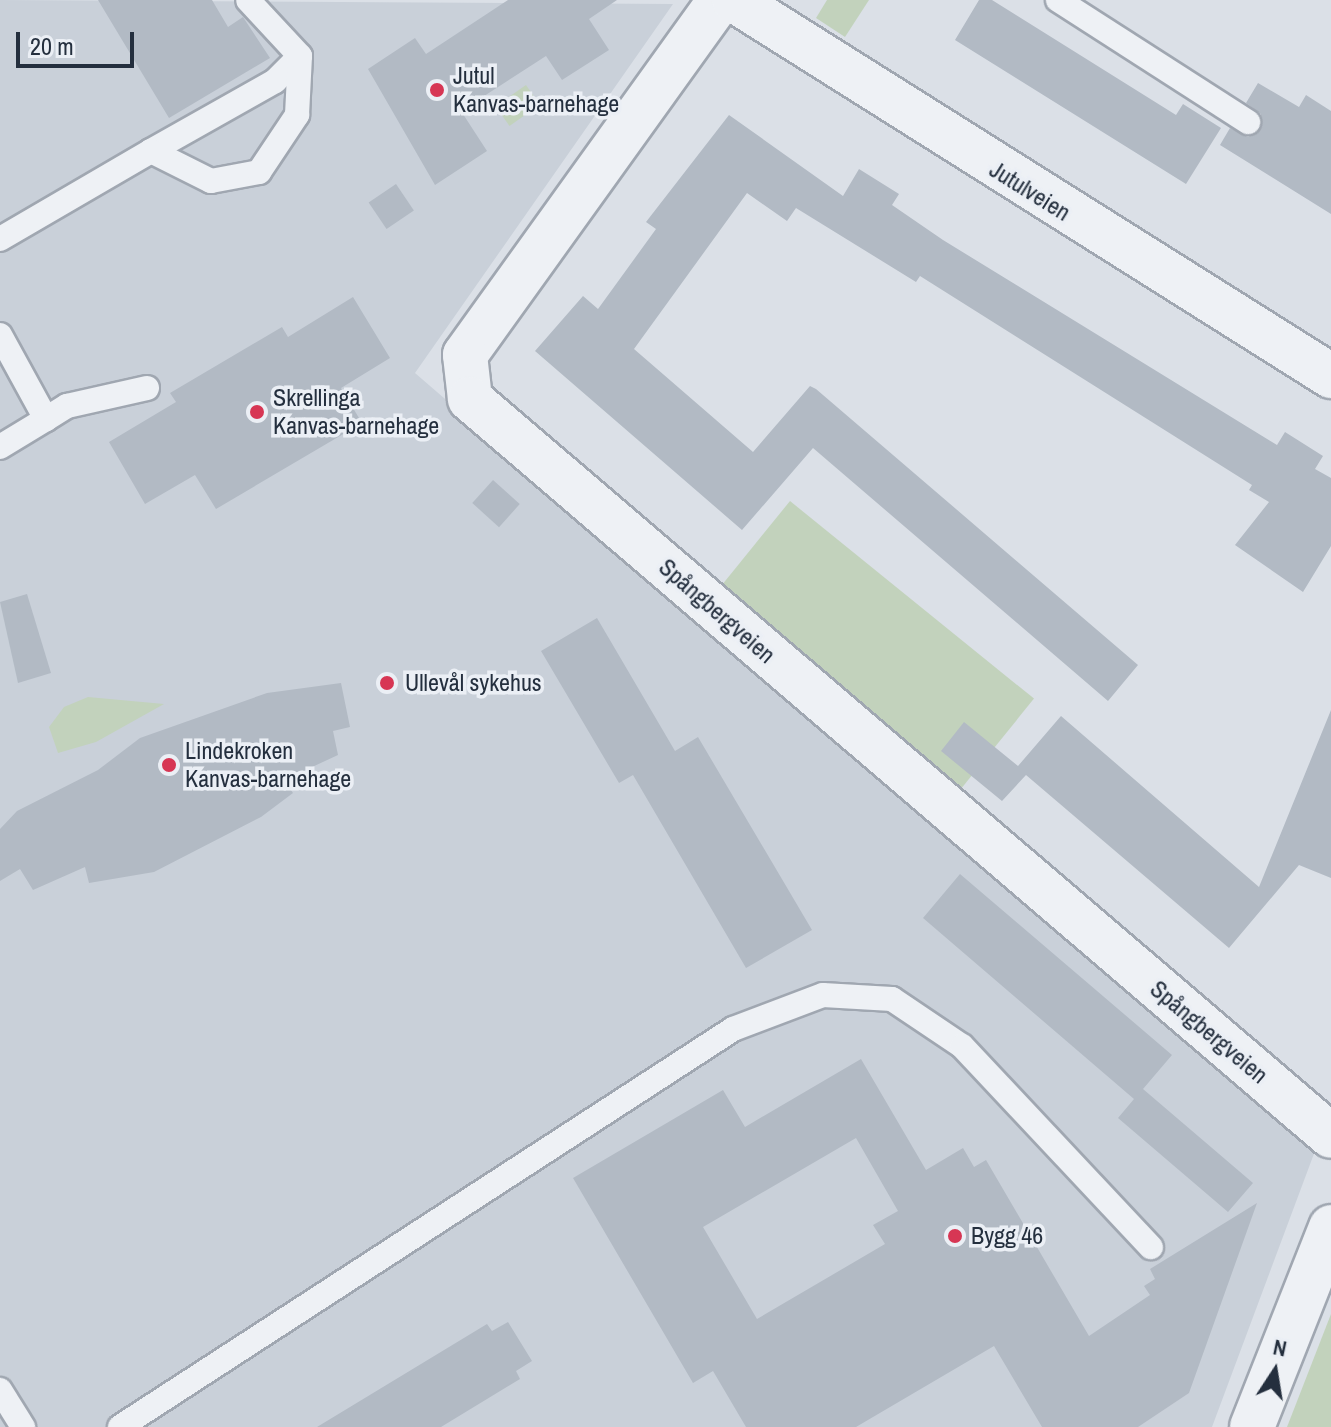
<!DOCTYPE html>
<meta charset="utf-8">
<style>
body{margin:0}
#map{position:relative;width:1331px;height:1427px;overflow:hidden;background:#dbe0e7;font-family:"Archivo Narrow",sans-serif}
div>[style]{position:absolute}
.built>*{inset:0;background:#c9d0d9}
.green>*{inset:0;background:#c2d2bc;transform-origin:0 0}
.building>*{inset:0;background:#b2bac4;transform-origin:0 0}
.roads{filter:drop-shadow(2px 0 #a0a7b1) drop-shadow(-2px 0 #a0a7b1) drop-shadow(0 2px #a0a7b1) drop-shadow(0 -2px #a0a7b1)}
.lane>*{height:24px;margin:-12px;padding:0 12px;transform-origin:12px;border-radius:12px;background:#eef1f5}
.street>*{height:44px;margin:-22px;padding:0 22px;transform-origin:22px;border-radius:22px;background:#eef1f5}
.dots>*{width:22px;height:22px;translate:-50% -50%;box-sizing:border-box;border:4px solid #ebeff5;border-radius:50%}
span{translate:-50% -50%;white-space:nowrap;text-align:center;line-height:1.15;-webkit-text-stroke:7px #ebeff5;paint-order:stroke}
.poi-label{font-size:24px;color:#242f3e}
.left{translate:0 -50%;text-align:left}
.street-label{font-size:24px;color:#242f3e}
.north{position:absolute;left:1235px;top:1331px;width:80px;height:80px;-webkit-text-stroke:6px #ebeff5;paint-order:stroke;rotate:12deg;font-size:22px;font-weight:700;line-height:32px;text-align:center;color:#242f3e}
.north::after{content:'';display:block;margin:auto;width:28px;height:36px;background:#242f3e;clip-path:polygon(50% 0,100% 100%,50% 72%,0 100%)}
.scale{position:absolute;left:16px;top:32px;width:118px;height:36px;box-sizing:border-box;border:4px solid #242f3e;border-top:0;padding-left:10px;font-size:24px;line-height:28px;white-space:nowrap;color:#242f3e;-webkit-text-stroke:6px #ebeff5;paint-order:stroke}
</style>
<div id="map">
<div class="built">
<div style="clip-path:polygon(0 0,673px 4px,415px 373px,1315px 1151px,1212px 1427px,0 1427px)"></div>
</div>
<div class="green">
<div style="clip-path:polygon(827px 0,869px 0,845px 37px,816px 18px)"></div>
<div style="left:526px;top:85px;width:24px;height:37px;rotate:55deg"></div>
<div style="left:790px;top:501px;width:314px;height:122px;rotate:39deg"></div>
<div style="clip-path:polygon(88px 697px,164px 704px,96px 742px,58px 753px,49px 727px,64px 707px)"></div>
<div style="clip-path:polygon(1331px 1314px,1331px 1427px,1287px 1427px)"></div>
</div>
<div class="building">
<div style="clip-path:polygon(98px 0,212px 0,228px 27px,243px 17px,270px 58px,169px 118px)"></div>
<div style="clip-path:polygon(508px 0,617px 0,589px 19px,609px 50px,562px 80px,546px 56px,461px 111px,487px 151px,435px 185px,368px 69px,415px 38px,426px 54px)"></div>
<div style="clip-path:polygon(979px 0,992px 0,1176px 115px,1183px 104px,1221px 128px,1186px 184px,955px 40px)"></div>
<div style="clip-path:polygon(1258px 83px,1299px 107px,1306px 95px,1331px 111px,1331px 214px,1220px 145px,1230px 128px,1248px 137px,1261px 129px,1261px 114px,1246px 103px)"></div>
<div style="clip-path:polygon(729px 115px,843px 196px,859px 169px,899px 194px,892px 205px,943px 240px,1277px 445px,1285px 432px,1323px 456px,1315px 469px,1331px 478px,1331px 546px,1303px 592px,1235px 545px,1269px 502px,1249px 490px,1252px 485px,920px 276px,916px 282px,796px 208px,787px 221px,747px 193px,634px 349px,753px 452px,810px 386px,816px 389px,1138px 665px,1108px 701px,813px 448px,742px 530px,535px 351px,583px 296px,598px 309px,656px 229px,646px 222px)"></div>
<div style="left:396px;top:184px;width:32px;height:33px;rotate:56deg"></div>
<div style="clip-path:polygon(353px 297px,390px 358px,341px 388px,362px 423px,216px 509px,195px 475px,145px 504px,109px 442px,176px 402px,170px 393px,282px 327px,288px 337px)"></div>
<div style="left:493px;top:480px;width:36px;height:31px;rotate:42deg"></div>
<div style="clip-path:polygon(27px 594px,51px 673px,18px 683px,0 602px)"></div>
<div style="clip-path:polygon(597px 618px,675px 751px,698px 737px,812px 930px,746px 968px,633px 775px,619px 783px,541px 651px)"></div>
<div style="clip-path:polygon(341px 683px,350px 727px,333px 731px,338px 755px,284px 780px,293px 793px,261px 817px,154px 872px,89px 883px,85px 867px,33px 890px,20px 869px,0 881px,0 829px,17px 811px,98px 770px,140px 738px,267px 693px)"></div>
<div style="clip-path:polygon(1331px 710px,1331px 878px,1299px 865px,1229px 948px,1026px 775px,1002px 801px,941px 751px,964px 722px,1018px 766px,1061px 716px,1259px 887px)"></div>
<div style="clip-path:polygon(960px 874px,1172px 1055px,1143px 1089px,1253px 1183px,1228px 1212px,1118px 1118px,1134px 1099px,923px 918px)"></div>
<div style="clip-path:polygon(evenodd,861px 1059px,926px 1170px,963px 1148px,974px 1167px,986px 1160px,1089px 1336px,1150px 1295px,1144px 1286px,1155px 1279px,1150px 1269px,1257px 1203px,1189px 1393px,1138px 1427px,1042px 1427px,994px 1346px,856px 1427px,746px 1427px,713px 1371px,693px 1383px,573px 1178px,723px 1090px,745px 1127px,861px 1059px,856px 1138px,898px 1211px,873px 1225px,885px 1244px,757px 1319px,703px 1227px,856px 1138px)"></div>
<div style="clip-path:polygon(508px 1322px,532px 1361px,516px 1371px,520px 1379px,441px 1427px,317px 1427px,487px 1324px,492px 1331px)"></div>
</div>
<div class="roads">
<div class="lane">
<div style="left:1058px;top:0;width:226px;rotate:32.7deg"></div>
<div style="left:151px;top:151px;width:142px;rotate:-29.4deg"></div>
<div style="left:275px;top:81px;width:35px;rotate:-45deg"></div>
<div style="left:0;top:239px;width:175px;rotate:-30.2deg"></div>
<div style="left:151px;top:151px;width:67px;rotate:26.6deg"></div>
<div style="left:211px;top:181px;width:49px;rotate:-10.6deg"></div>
<div style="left:259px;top:172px;width:69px;rotate:-56.3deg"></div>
<div style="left:297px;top:115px;width:59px;rotate:-87.1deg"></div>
<div style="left:300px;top:56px;width:76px;rotate:-132.9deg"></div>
<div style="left:0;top:335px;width:96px;rotate:61.3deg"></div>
<div style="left:46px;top:419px;width:54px;rotate:148.7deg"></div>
<div style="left:46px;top:419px;width:25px;rotate:-32deg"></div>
<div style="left:67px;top:406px;width:82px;rotate:-12.7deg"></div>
<div style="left:0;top:1390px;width:44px;rotate:58.1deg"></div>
<div style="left:120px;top:1427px;width:731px;rotate:-32.99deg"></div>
<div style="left:733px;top:1029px;width:96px;rotate:-20.7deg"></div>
<div style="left:823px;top:995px;width:69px;rotate:3.3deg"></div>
<div style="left:892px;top:999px;width:84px;rotate:33.9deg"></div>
<div style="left:962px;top:1046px;width:276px;rotate:46.8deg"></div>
</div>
<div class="street">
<div style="left:720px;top:0;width:437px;rotate:125.7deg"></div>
<div style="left:465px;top:355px;width:44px;rotate:83.5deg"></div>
<div style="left:470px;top:399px;width:1133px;rotate:40.56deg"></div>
<div style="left:734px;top:0;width:706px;rotate:32.2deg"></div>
<div style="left:1252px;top:1427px;width:215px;rotate:-68.4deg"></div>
</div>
</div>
<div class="dots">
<div style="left:437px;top:90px;background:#d73654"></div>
<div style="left:257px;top:412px;background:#d73654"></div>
<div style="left:387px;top:683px;background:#d73654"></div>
<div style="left:169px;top:765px;background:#d73654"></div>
<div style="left:955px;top:1236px;background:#d73654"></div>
</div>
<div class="poi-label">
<span class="left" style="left:453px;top:90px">Jutul<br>Kanvas-barnehage</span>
<span class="left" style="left:273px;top:412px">Skrellinga<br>Kanvas-barnehage</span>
<span class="left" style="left:405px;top:683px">Ullevål sykehus</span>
<span class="left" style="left:185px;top:765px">Lindekroken<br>Kanvas-barnehage</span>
<span class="left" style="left:971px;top:1236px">Bygg 46</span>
</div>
<div class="street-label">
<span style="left:1030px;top:191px;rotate:32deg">Jutulveien</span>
<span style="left:717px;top:611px;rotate:41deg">Spångbergveien</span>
<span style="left:1209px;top:1032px;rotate:40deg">Spångbergveien</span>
</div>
<div class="north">N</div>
<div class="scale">20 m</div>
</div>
